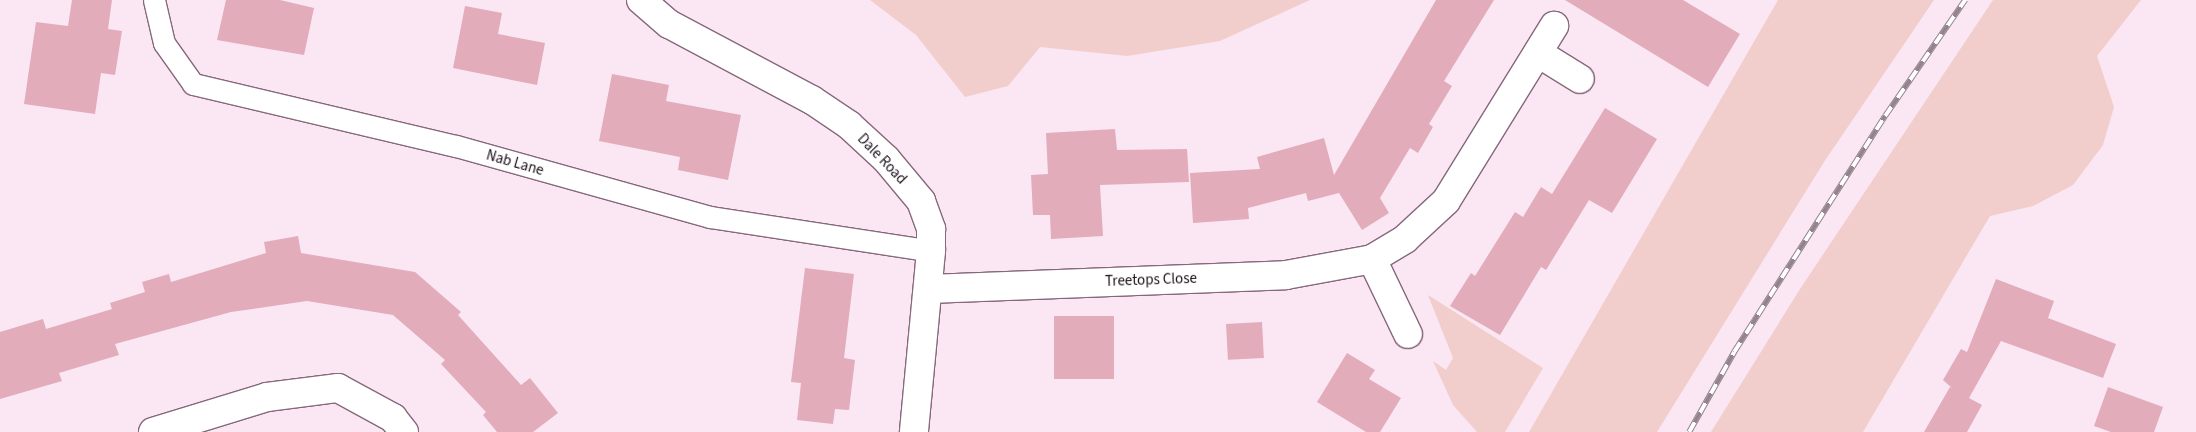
<!DOCTYPE html>
<style>
body{margin:0}
#map{position:relative;width:2196px;height:432px;overflow:hidden;background:#fbe6f3;font-family:"Source Sans 3",sans-serif}
div>[style]{position:absolute}
.green>*{inset:0;background:#f1cecc}
.building>*{inset:0;background:#e2acbb;transform-origin:0 0}
.roads{filter:drop-shadow(1px 0 #86687c) drop-shadow(-1px 0 #86687c) drop-shadow(0 1px #86687c) drop-shadow(0 -1px #86687c)}
.service>*{height:21px;margin:-10.5px;padding:0 10.5px;transform-origin:10.5px;border-radius:10.5px;background:#fff}
.minor>*{height:28px;margin:-14px;padding:0 14px;transform-origin:14px;border-radius:14px;background:#fff}
.rail>*{height:5.5px;margin-top:-2.75px;transform-origin:0;background:repeating-linear-gradient(90deg,#fff 0 11px,#93838d 0 22px);box-sizing:border-box;border-block:1px solid #93838d}
span{translate:-50% -50%;white-space:nowrap;text-align:center;line-height:1.15;-webkit-text-stroke:4px #fff;paint-order:stroke}
.street-label{font-size:15px;color:#1a0f17}
</style>
<div id="map">
<div class="green">
<div style="clip-path:polygon(870px 0,1310px 0,1220px 41px,1127px 56px,1040px 47px,1008px 86px,965px 97px,916px 35px)"></div>
<div style="clip-path:polygon(1778px 0,1934px 0,1824px 162px,1657px 432px,1529px 432px)"></div>
<div style="clip-path:polygon(1993px 0,2141px 0,2097px 56px,2114px 107px,2103px 145px,2073px 185px,2033px 206px,1990px 216px,1863px 432px,1711px 432px,1800px 289px)"></div>
<div style="clip-path:polygon(1428px 295px,1543px 368px,1505px 432px,1477px 432px,1453px 405px,1433px 361px,1446px 370px,1453px 358px)"></div>
</div>
<div class="building">
<div style="clip-path:polygon(72px 0,112px 0,108px 29px,122px 31px,115px 75px,101px 73px,95px 114px,24px 104px,36px 22px,68px 26px)"></div>
<div style="clip-path:polygon(226px 0,280px 0,314px 8px,304px 55px,217px 40px)"></div>
<div style="clip-path:polygon(1436px 0,1494px 0,1444px 81px,1452px 86px,1429px 124px,1433px 127px,1418px 153px,1410px 148px,1380px 198px,1389px 213px,1362px 230px,1339px 193px,1308px 201px,1306px 193px,1248px 208px,1249px 219px,1193px 223px,1190px 173px,1260px 169px,1257px 157px,1324px 138px,1334px 175px)"></div>
<div style="clip-path:polygon(1565px 0,1683px 0,1740px 34px,1708px 87px)"></div>
<div style="clip-path:polygon(465px 6px,502px 13px,498px 34px,545px 43px,537px 85px,453px 68px)"></div>
<div style="clip-path:polygon(612px 74px,669px 85px,666px 101px,741px 115px,728px 180px,678px 170px,680px 157px,599px 141px)"></div>
<div style="clip-path:polygon(1605px 108px,1657px 139px,1612px 213px,1589px 200px,1546px 270px,1541px 267px,1500px 335px,1450px 306px,1471px 273px,1475px 276px,1515px 212px,1523px 217px,1541px 187px,1552px 194px)"></div>
<div style="clip-path:polygon(1115px 129px,1117px 150px,1187px 149px,1189px 182px,1100px 185px,1103px 236px,1051px 239px,1050px 215px,1033px 215px,1031px 175px,1048px 174px,1046px 133px)"></div>
<div style="clip-path:polygon(298px 236px,301px 253px,415px 272px,461px 312px,458px 315px,521px 385px,530px 378px,558px 413px,533px 432px,497px 432px,483px 415px,486px 412px,441px 364px,445px 360px,393px 315px,307px 301px,231px 312px,115px 344px,119px 355px,59px 373px,62px 381px,0 399px,0 332px,43px 319px,46px 329px,112px 309px,110px 303px,145px 292px,142px 282px,169px 274px,171px 282px,266px 253px,264px 242px)"></div>
<div style="clip-path:polygon(805px 268px,854px 274px,844px 358px,855px 360px,849px 410px,835px 409px,833px 424px,797px 420px,801px 383px,791px 382px)"></div>
<div style="clip-path:polygon(1996px 279px,2054px 301px,2048px 318px,2116px 344px,2103px 378px,2001px 341px,1969px 398px,1982px 405px,1967px 432px,1924px 432px,1950px 387px,1953px 389px,1943px 380px,1961px 349px,1967px 352px)"></div>
<div style="left:1054px;top:316px;width:60px;height:63px"></div>
<div style="left:1262px;top:322px;width:36px;height:36px;rotate:87deg"></div>
<div style="clip-path:polygon(1347px 353px,1375px 370px,1369px 379px,1401px 398px,1380px 432px,1366px 432px,1317px 402px)"></div>
<div style="clip-path:polygon(2108px 387px,2163px 407px,2154px 432px,2111px 432px,2094px 426px)"></div>
</div>
<div class="roads">
<div class="service">
<div style="left:154px;top:0;width:44px;rotate:76.9deg"></div>
<div style="left:164px;top:43px;width:50px;rotate:54.7deg"></div>
<div style="left:193px;top:84px;width:270px;rotate:13.3deg"></div>
<div style="left:456px;top:146px;width:264px;rotate:15.6deg"></div>
<div style="left:710px;top:217px;width:224px;rotate:8.7deg"></div>
</div>
<div class="minor">
<div style="left:641px;top:0;width:37px;rotate:41deg"></div>
<div style="left:669px;top:24px;width:162px;rotate:28deg"></div>
<div style="left:812px;top:100px;width:45px;rotate:34deg"></div>
<div style="left:849px;top:125px;width:50px;rotate:42.6deg"></div>
<div style="left:886px;top:159px;width:55px;rotate:50.2deg"></div>
<div style="left:921px;top:201px;width:30px;rotate:70deg"></div>
<div style="left:931px;top:229px;width:22px;rotate:90deg"></div>
<div style="left:931px;top:251px;width:182px;rotate:95.4deg"></div>
<div style="left:1538px;top:53px;width:49px;rotate:31.8deg"></div>
<div style="left:1372px;top:259px;width:83px;rotate:64.4deg"></div>
<div style="left:929px;top:289px;width:357px;rotate:-2.2deg"></div>
<div style="left:1286px;top:275px;width:87px;rotate:-10.5deg"></div>
<div style="left:1372px;top:259px;width:39px;rotate:-31deg"></div>
<div style="left:1405px;top:239px;width:56px;rotate:-42.8deg"></div>
<div style="left:1446px;top:201px;width:206px;rotate:-58.3deg"></div>
<div style="left:153px;top:432px;width:119px;rotate:-17.1deg"></div>
<div style="left:267px;top:397px;width:72px;rotate:-7.2deg"></div>
<div style="left:338px;top:388px;width:63px;rotate:28.6deg"></div>
<div style="left:393px;top:418px;width:18px;rotate:52deg"></div>
</div>
</div>
<div class="rail">
<div style="left:1689px;top:432px;width:92px;rotate:-60.6deg"></div>
<div style="left:1734px;top:352px;width:280px;rotate:-57.4deg"></div>
<div style="left:1885px;top:116px;width:141px;rotate:-55.4deg"></div>
</div>
<div class="street-label">
<span style="left:882px;top:159px;rotate:46deg">Dale Road</span>
<span style="left:515px;top:163px;rotate:16deg">Nab Lane</span>
<span style="left:1151px;top:280px;rotate:-2deg">Treetops Close</span>
</div>
</div>
